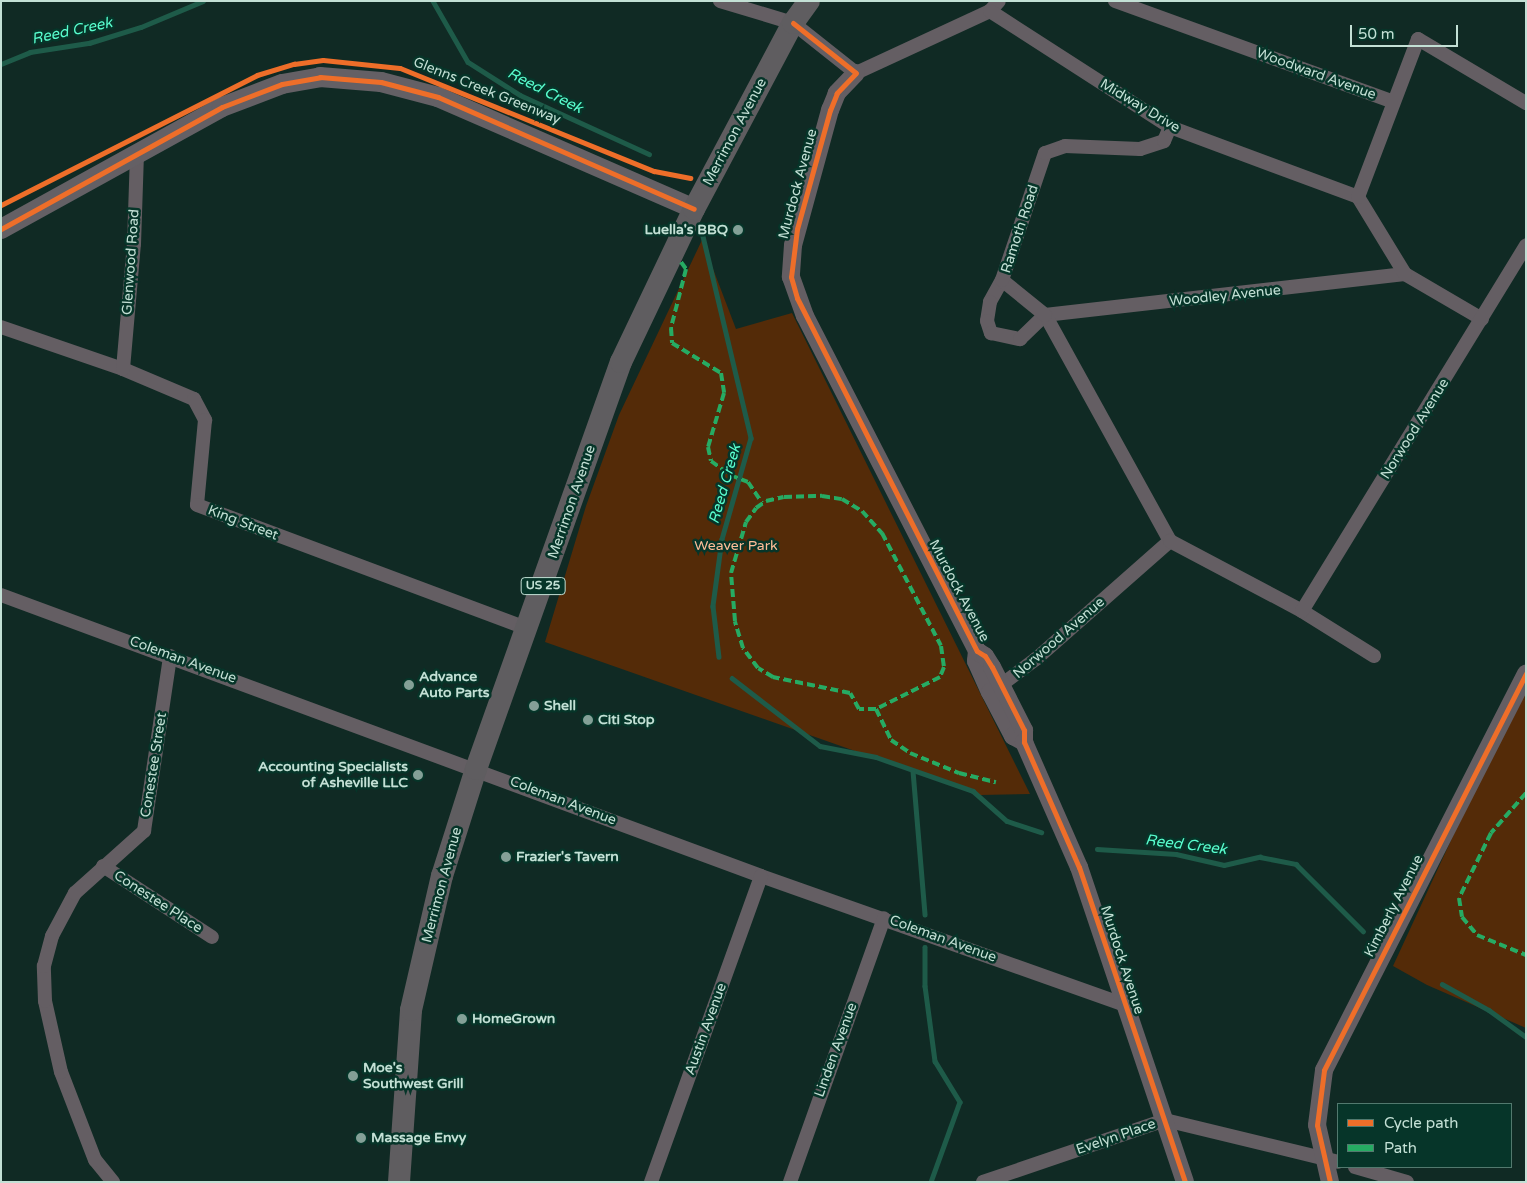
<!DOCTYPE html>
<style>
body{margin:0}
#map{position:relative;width:1527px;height:1183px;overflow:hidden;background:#102a24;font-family:"Varela Round",sans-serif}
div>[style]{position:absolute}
.green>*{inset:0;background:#542b08}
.stream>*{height:4.5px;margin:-2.25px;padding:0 2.25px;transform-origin:2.25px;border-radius:2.25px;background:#1e5b49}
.minor>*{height:14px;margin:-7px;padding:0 7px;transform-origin:7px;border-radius:7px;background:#645e63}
.tertiary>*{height:18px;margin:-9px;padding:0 9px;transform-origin:9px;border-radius:9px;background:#645e63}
.secondary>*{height:20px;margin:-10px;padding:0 10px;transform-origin:10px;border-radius:10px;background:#646065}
.primary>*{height:22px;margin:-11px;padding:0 11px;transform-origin:11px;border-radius:11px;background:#5f5d60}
.quiet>*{height:4px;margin-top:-2px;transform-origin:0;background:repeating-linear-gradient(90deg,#26ab63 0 8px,transparent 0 12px)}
.cycleway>*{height:5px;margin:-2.5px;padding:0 2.5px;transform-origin:2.5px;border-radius:2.5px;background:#ee6e29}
.dots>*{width:14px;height:14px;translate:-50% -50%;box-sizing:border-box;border:2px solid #063529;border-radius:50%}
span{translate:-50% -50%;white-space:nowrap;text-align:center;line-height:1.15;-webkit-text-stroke:5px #063529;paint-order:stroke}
.shield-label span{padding:1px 4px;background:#063529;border:1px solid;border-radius:4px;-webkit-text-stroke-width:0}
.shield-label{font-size:12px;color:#c3e0d5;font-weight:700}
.street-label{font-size:14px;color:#c3e0d5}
.poi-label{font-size:14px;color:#c3e0d5;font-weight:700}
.right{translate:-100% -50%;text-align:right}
.left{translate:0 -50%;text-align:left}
.park-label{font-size:14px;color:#febd98}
.water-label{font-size:15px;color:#59fdce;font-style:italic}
.frame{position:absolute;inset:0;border:2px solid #c3e0d5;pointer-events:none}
.legend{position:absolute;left:1337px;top:1103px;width:175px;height:65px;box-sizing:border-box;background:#063529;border:1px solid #52796e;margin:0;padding:6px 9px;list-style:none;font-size:15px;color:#c3e0d5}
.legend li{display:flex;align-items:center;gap:10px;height:25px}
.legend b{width:25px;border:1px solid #52796e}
.scale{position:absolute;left:1350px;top:25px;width:108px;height:22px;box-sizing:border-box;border:2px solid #c3e0d5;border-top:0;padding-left:6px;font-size:15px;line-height:18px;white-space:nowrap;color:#c3e0d5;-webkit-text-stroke:4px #063529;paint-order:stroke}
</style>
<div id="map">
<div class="green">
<div style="clip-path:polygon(702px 240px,736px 329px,792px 313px,1030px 794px,980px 795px,545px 642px,586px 506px,619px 415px)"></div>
<div style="clip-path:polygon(1526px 691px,1526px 1028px,1427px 985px,1393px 966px,1459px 823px)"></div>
</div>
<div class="stream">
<div style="left:433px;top:1px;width:70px;rotate:60.2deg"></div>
<div style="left:468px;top:62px;width:62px;rotate:32.4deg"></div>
<div style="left:520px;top:95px;width:142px;rotate:24.6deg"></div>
<div style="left:1px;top:64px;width:31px;rotate:-22deg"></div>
<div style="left:30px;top:52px;width:60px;rotate:-8.7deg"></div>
<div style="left:89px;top:43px;width:54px;rotate:-17.1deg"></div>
<div style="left:141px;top:27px;width:67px;rotate:-22.8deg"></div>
<div style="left:702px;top:232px;width:212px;rotate:76.6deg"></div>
<div style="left:751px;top:438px;width:105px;rotate:106deg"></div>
<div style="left:722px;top:539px;width:68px;rotate:97.7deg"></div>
<div style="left:713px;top:606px;width:51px;rotate:83.3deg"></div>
<div style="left:732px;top:678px;width:111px;rotate:37.7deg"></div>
<div style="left:820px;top:746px;width:57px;rotate:11.1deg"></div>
<div style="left:876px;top:757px;width:103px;rotate:19.3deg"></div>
<div style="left:973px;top:791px;width:45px;rotate:41.4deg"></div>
<div style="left:1007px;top:821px;width:36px;rotate:18deg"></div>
<div style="left:913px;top:771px;width:144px;rotate:85.2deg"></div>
<div style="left:1097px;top:849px;width:79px;rotate:3.6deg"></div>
<div style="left:1176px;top:854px;width:49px;rotate:12.9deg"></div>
<div style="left:1224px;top:865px;width:37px;rotate:-13deg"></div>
<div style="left:1260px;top:857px;width:37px;rotate:11deg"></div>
<div style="left:1296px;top:864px;width:95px;rotate:45deg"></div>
<div style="left:925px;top:947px;width:39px;rotate:90deg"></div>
<div style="left:925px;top:986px;width:76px;rotate:82.4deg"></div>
<div style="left:935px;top:1061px;width:48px;rotate:58.6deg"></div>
<div style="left:960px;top:1102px;width:85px;rotate:109.9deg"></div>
<div style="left:1442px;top:984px;width:54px;rotate:29deg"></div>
<div style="left:1489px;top:1010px;width:46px;rotate:36.1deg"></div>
</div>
<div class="minor">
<div style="left:720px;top:1px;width:76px;rotate:16.8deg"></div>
<div style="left:793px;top:23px;width:80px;rotate:38.4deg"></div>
<div style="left:856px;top:73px;width:148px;rotate:-24.8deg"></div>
<div style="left:990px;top:11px;width:13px;rotate:-48deg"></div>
<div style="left:1115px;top:1px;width:294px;rotate:19.9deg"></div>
<div style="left:990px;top:11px;width:214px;rotate:32.8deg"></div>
<div style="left:1170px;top:127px;width:201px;rotate:20.4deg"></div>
<div style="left:1002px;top:280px;width:25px;rotate:119deg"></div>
<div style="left:990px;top:302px;width:19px;rotate:99deg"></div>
<div style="left:987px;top:321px;width:13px;rotate:72deg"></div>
<div style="left:991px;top:333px;width:30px;rotate:12deg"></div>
<div style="left:1020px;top:339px;width:35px;rotate:-44deg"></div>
<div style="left:1045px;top:315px;width:362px;rotate:-6.5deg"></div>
<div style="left:1482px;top:319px;width:89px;rotate:-149.7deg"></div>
<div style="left:1405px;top:274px;width:90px;rotate:-121.4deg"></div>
<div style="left:1358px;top:197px;width:169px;rotate:-69.2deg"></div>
<div style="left:1418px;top:39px;width:126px;rotate:30.7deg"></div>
<div style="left:1px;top:327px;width:129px;rotate:19deg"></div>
<div style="left:123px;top:369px;width:77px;rotate:22.9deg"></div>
<div style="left:194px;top:399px;width:24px;rotate:62deg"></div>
<div style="left:205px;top:420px;width:85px;rotate:95.4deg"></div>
<div style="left:197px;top:505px;width:353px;rotate:20.5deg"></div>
<div style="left:123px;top:369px;width:125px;rotate:-85deg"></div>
<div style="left:134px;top:244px;width:89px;rotate:-88.1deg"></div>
<div style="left:1170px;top:541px;width:258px;rotate:-118.9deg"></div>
<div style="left:1045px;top:315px;width:55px;rotate:-140.9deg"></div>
<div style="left:1002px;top:280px;width:134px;rotate:-71.3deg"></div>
<div style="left:1045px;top:153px;width:21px;rotate:-19deg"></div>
<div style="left:1065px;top:146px;width:75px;rotate:2.3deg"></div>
<div style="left:1140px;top:149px;width:25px;rotate:-18deg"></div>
<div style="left:1164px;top:141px;width:15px;rotate:-67deg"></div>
<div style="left:1px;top:595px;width:810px;rotate:20.29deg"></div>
<div style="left:761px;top:876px;width:386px;rotate:19.5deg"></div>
<div style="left:1302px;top:611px;width:85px;rotate:32deg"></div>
<div style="left:993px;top:691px;width:54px;rotate:-36.7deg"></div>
<div style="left:1036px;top:659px;width:179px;rotate:-41.4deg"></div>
<div style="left:1170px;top:541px;width:149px;rotate:27.9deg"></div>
<div style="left:1302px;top:611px;width:429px;rotate:-58.5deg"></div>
<div style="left:103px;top:866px;width:130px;rotate:33.1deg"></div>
<div style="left:1355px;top:1167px;width:54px;rotate:16.1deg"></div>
<div style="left:113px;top:1182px;width:28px;rotate:-129deg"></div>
<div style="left:95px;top:1160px;width:94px;rotate:-111.1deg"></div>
<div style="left:61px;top:1072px;width:73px;rotate:-102.7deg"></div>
<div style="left:45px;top:1001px;width:35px;rotate:-92deg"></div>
<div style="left:44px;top:966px;width:31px;rotate:-75deg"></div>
<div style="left:52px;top:936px;width:49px;rotate:-61.9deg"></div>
<div style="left:75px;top:893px;width:93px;rotate:-41.9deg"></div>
<div style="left:144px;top:831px;width:177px;rotate:-81.5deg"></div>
<div style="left:651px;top:1182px;width:325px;rotate:-70.2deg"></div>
<div style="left:790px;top:1182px;width:280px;rotate:-70.4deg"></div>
<div style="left:983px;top:1182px;width:192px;rotate:-18.8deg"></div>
<div style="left:1165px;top:1120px;width:178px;rotate:13.6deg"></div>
</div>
<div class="tertiary">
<div style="left:856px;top:73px;width:28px;rotate:134deg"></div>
<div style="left:837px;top:93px;width:18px;rotate:112deg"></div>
<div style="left:830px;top:110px;width:140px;rotate:105.3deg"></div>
<div style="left:793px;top:245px;width:32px;rotate:94deg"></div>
<div style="left:791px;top:277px;width:41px;rotate:70.3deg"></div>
<div style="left:805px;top:316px;width:377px;rotate:62.8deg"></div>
<div style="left:977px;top:651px;width:10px;rotate:96deg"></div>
<div style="left:976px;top:661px;width:34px;rotate:66deg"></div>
<div style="left:990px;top:692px;width:50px;rotate:62.4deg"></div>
<div style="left:1013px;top:736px;width:13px;rotate:29deg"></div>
<div style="left:977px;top:651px;width:9px;rotate:32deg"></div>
<div style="left:985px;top:656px;width:13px;rotate:58deg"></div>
<div style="left:992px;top:667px;width:71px;rotate:63.1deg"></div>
<div style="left:1024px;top:730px;width:12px;rotate:90deg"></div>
<div style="left:1024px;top:742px;width:137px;rotate:66.3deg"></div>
<div style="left:1079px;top:867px;width:332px;rotate:71.4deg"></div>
<div style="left:1330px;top:1182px;width:58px;rotate:-102.8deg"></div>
<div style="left:1317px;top:1125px;width:55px;rotate:-82.7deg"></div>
<div style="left:1324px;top:1070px;width:445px;rotate:-63deg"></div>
</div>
<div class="secondary">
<div style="left:1px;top:229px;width:252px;rotate:-28.9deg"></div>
<div style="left:222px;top:107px;width:64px;rotate:-21deg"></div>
<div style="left:282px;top:84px;width:39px;rotate:-10deg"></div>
<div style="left:320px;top:77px;width:61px;rotate:4.7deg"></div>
<div style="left:381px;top:82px;width:59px;rotate:14.7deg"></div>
<div style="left:438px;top:97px;width:279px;rotate:23.6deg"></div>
</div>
<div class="primary">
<div style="left:399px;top:1182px;width:172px;rotate:-86deg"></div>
<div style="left:411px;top:1010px;width:138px;rotate:-77deg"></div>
<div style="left:442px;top:876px;width:112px;rotate:-72.4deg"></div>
<div style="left:476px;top:769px;width:432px;rotate:-70.4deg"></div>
<div style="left:621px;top:362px;width:170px;rotate:-64.5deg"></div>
<div style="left:694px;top:209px;width:211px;rotate:-62deg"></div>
<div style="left:793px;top:23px;width:27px;rotate:-54deg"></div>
</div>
<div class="quiet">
<div style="left:681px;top:262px;width:9px;rotate:54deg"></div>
<div style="left:686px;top:269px;width:61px;rotate:104.3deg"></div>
<div style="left:671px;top:328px;width:15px;rotate:86deg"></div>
<div style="left:672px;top:343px;width:57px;rotate:31.5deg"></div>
<div style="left:721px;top:373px;width:20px;rotate:81deg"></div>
<div style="left:724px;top:393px;width:56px;rotate:106.5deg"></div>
<div style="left:708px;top:447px;width:14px;rotate:78deg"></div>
<div style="left:711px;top:461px;width:24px;rotate:36deg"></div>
<div style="left:730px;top:475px;width:19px;rotate:21deg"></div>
<div style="left:748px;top:482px;width:25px;rotate:56deg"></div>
<div style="left:822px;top:496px;width:20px;rotate:9deg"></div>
<div style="left:842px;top:499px;width:23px;rotate:31deg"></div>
<div style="left:862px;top:511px;width:30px;rotate:48deg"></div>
<div style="left:882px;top:533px;width:127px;rotate:62.4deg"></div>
<div style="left:941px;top:646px;width:21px;rotate:82deg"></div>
<div style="left:944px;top:667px;width:11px;rotate:112deg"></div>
<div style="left:940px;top:677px;width:72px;rotate:153.4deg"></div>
<div style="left:876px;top:709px;width:17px;rotate:180deg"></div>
<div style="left:859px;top:709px;width:18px;rotate:-119deg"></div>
<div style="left:850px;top:693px;width:79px;rotate:-168.3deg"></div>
<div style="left:773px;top:677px;width:17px;rotate:-149deg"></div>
<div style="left:758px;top:668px;width:25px;rotate:-127deg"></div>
<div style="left:743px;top:648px;width:28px;rotate:-107deg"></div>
<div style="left:735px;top:621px;width:48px;rotate:-94.8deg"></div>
<div style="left:731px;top:573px;width:53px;rotate:-73.6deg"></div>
<div style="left:746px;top:522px;width:17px;rotate:-54deg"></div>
<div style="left:756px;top:508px;width:12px;rotate:-35deg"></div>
<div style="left:766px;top:501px;width:18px;rotate:-13deg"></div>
<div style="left:784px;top:497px;width:38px;rotate:-2deg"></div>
<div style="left:876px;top:709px;width:34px;rotate:64deg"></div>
<div style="left:891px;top:740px;width:23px;rotate:34deg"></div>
<div style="left:910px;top:753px;width:53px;rotate:22.2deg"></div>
<div style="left:959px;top:773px;width:38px;rotate:14deg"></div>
<div style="left:1526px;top:793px;width:53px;rotate:131.2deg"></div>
<div style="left:1491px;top:833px;width:72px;rotate:116.2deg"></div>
<div style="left:1459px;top:898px;width:19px;rotate:81deg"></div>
<div style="left:1462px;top:917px;width:23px;rotate:50deg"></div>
<div style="left:1477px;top:935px;width:53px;rotate:22.2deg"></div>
</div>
<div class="cycleway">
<div style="left:793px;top:23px;width:80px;rotate:38.4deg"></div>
<div style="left:856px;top:73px;width:28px;rotate:134deg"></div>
<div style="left:837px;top:93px;width:18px;rotate:112deg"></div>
<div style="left:830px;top:110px;width:123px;rotate:105.5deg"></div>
<div style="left:797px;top:229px;width:48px;rotate:97.1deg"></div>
<div style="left:791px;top:277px;width:22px;rotate:74deg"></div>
<div style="left:797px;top:298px;width:396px;rotate:63deg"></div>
<div style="left:977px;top:651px;width:9px;rotate:32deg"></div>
<div style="left:985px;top:656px;width:13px;rotate:58deg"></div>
<div style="left:992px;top:667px;width:71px;rotate:63.1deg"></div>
<div style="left:1024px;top:730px;width:12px;rotate:90deg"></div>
<div style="left:1024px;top:742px;width:137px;rotate:66.3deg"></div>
<div style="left:1079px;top:867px;width:332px;rotate:71.4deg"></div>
<div style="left:1px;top:205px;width:287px;rotate:-26.9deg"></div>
<div style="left:257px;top:75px;width:39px;rotate:-17deg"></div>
<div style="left:294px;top:64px;width:29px;rotate:-8deg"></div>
<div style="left:323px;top:60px;width:77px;rotate:5.9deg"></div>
<div style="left:400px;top:68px;width:274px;rotate:22.1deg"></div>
<div style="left:654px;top:171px;width:37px;rotate:11deg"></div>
<div style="left:1px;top:229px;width:252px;rotate:-28.9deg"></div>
<div style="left:222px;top:107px;width:64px;rotate:-21deg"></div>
<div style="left:282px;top:84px;width:39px;rotate:-10deg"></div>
<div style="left:320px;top:77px;width:61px;rotate:4.7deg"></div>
<div style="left:381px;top:82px;width:59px;rotate:14.7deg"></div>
<div style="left:438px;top:97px;width:279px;rotate:23.6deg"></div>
<div style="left:1330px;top:1182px;width:58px;rotate:-102.8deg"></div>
<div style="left:1317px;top:1125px;width:55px;rotate:-82.7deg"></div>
<div style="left:1324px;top:1070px;width:445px;rotate:-63deg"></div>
</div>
<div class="dots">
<div style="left:738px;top:230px;background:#84a097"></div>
<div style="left:409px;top:685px;background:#84a097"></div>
<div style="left:534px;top:706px;background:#84a097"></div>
<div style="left:588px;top:720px;background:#84a097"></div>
<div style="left:418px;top:775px;background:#84a097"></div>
<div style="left:506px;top:857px;background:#84a097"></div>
<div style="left:462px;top:1019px;background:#84a097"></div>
<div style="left:353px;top:1076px;background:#84a097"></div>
<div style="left:361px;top:1138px;background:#84a097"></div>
</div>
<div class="shield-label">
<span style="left:543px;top:586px">US 25</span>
</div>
<div class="street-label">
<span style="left:1316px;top:74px;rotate:20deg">Woodward Avenue</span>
<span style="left:487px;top:91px;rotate:22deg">Glenns Creek Greenway</span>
<span style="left:1140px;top:106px;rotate:31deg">Midway Drive</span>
<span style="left:735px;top:132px;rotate:-62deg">Merrimon Avenue</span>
<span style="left:798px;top:184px;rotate:-75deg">Murdock Avenue</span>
<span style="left:1020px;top:229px;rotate:-72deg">Ramoth Road</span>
<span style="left:131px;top:262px;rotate:-86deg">Glenwood Road</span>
<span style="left:1225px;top:296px;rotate:-6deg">Woodley Avenue</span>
<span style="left:1415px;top:429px;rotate:-58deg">Norwood Avenue</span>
<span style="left:572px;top:502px;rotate:-71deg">Merrimon Avenue</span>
<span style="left:243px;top:523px;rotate:21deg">King Street</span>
<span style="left:959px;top:591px;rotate:62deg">Murdock Avenue</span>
<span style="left:1059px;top:638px;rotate:-41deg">Norwood Avenue</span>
<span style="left:183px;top:660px;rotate:20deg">Coleman Avenue</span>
<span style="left:154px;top:765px;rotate:-81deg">Conestee Street</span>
<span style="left:563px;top:801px;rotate:21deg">Coleman Avenue</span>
<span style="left:442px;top:885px;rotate:-75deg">Merrimon Avenue</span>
<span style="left:158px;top:902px;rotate:33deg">Conestee Place</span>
<span style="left:1394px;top:906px;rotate:-63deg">Kimberly Avenue</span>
<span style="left:943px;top:939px;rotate:20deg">Coleman Avenue</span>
<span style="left:1122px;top:960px;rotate:72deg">Murdock Avenue</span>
<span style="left:706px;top:1029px;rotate:-70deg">Austin Avenue</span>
<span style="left:836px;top:1050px;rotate:-70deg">Linden Avenue</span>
<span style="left:1116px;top:1137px;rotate:-19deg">Evelyn Place</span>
</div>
<div class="poi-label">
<span class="right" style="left:728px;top:230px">Luella's BBQ</span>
<span class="left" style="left:419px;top:685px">Advance<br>Auto Parts</span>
<span class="left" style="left:544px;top:706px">Shell</span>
<span class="left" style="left:598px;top:720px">Citi Stop</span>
<span class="right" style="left:408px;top:775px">Accounting Specialists<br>of Asheville LLC</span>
<span class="left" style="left:516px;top:857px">Frazier's Tavern</span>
<span class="left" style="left:472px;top:1019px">HomeGrown</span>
<span class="left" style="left:363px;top:1076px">Moe's<br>Southwest Grill</span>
<span class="left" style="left:371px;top:1138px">Massage Envy</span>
</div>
<div class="park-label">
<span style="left:736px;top:546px">Weaver Park</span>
</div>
<div class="water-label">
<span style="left:72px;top:31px;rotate:-12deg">Reed Creek</span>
<span style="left:545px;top:91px;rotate:27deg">Reed Creek</span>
<span style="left:725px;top:484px;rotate:-74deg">Reed Creek</span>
<span style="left:1186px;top:845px;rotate:7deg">Reed Creek</span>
</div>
<div class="frame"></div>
<ul class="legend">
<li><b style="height:6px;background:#ee6e29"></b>Cycle path</li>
<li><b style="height:6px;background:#26ab63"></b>Path</li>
</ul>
<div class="scale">50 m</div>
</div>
